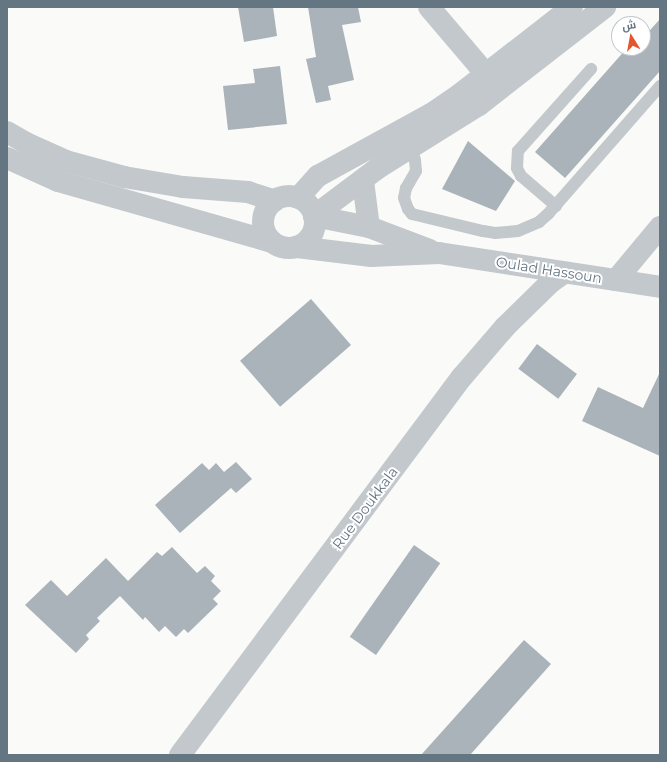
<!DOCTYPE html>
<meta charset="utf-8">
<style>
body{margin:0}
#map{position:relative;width:667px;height:762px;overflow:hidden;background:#fafaf8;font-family:Montserrat,Cairo,sans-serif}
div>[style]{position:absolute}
.building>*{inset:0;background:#aab3b9;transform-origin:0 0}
.service>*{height:12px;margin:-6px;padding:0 6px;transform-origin:6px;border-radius:6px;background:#c3c8cc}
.minor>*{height:22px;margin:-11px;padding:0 11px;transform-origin:11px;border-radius:11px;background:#c3c8cc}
.tertiary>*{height:22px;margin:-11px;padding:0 11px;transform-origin:11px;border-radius:11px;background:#c3c8cc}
.tertiary>.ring{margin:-11px;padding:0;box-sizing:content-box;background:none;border:22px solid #c3c8cc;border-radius:50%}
span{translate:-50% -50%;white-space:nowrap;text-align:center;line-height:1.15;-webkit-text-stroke:4px #fff;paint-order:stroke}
.street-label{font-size:14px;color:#657683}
.frame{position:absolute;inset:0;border:8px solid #657683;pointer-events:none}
.north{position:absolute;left:611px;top:16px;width:40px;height:40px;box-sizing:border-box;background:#fff;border:1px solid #c1c8cd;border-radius:50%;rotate:349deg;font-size:11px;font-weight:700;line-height:16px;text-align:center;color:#657683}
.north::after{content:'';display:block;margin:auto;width:14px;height:18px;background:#e4572e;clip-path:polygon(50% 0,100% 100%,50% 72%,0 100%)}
</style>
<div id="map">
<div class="building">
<div style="clip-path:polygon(238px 7px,273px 7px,277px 36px,244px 42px)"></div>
<div style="clip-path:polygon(308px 7px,358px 7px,361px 22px,342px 25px,354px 80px,328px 86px,331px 100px,316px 103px,306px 59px,316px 57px)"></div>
<div style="clip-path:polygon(660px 19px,660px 71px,565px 178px,535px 152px,627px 48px,643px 48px,643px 38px)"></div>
<div style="clip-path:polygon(280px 66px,287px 124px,228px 130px,223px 86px,255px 83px,253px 69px)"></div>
<div style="clip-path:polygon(468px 141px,515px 181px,496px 211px,442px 189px)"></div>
<div style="left:311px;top:299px;width:61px;height:94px;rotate:49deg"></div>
<div style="left:537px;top:344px;width:50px;height:31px;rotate:37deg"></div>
<div style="clip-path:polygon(660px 372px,660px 456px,582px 421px,598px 387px,643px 408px)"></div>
<div style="clip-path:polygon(236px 462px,252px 479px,236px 493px,231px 488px,180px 533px,155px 505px,202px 463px,209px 470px,216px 463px,224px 472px)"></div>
<div style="left:414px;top:545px;width:32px;height:112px;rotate:35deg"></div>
<div style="clip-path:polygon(172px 547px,197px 573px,205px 566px,215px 576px,211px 581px,221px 591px,213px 599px,218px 604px,188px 633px,184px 629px,176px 637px,165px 626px,159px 632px,145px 617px,143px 620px,120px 596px,97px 618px,100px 621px,86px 635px,89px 639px,76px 653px,25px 605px,51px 580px,67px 596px,106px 558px,128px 581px,157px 552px,162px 556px)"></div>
<div style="clip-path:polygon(524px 640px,551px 664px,470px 755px,421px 755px)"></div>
</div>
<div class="service">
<div style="left:411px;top:147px;width:14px;rotate:73deg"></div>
<div style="left:415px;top:160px;width:11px;rotate:85deg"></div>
<div style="left:416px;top:171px;width:20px;rotate:120deg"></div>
<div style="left:406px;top:188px;width:10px;rotate:101deg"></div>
<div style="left:404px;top:198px;width:12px;rotate:70deg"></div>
<div style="left:408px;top:209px;width:6px;rotate:51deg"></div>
<div style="left:412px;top:214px;width:73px;rotate:13.5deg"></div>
<div style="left:483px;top:231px;width:12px;rotate:9deg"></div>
<div style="left:495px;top:233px;width:23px;rotate:-5deg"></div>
<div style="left:518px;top:231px;width:23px;rotate:-23deg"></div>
<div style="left:539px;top:222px;width:12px;rotate:-42deg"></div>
<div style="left:548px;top:214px;width:170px;rotate:-48.8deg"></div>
<div style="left:556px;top:206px;width:46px;rotate:-139.4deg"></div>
<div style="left:521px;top:176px;width:9px;rotate:-117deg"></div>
<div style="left:517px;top:168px;width:17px;rotate:-87deg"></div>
<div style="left:518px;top:151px;width:110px;rotate:-48.3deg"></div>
</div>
<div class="minor">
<div style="left:429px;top:7px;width:88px;rotate:49.6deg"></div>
<div style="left:314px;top:216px;width:56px;rotate:11.3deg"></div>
<div style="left:369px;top:227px;width:65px;rotate:20.7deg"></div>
<div style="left:297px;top:247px;width:75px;rotate:6.9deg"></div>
<div style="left:371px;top:256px;width:68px;rotate:-2.5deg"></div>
<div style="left:439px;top:253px;width:224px;rotate:8.7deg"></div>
<div style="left:616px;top:280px;width:69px;rotate:-50.3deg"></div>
<div style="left:180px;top:755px;width:472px;rotate:-53.3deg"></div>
<div style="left:462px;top:377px;width:66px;rotate:-49.3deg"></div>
<div style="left:505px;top:327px;width:64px;rotate:-44.4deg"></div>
<div style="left:551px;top:282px;width:16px;rotate:-35deg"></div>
</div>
<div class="tertiary">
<div style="left:7px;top:132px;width:22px;rotate:30deg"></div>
<div style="left:26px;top:143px;width:44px;rotate:24.2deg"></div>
<div style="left:66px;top:161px;width:60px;rotate:15.4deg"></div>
<div style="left:124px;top:177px;width:60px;rotate:9.6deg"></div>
<div style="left:183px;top:187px;width:65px;rotate:4.4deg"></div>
<div style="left:248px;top:192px;width:28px;rotate:18deg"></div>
<div style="left:7px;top:158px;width:56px;rotate:24.3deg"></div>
<div style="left:58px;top:181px;width:223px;rotate:15.9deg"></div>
<div style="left:363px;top:181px;width:46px;rotate:82.6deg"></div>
<div class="ring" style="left:263px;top:196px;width:30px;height:30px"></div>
<div style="left:298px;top:198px;width:30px;rotate:-48deg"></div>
<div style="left:318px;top:176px;width:129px;rotate:-28.8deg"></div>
<div style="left:431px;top:114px;width:34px;rotate:-34deg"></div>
<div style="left:459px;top:95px;width:143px;rotate:-37.9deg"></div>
<div style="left:314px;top:216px;width:80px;rotate:-36.9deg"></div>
<div style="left:378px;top:168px;width:119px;rotate:-32deg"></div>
<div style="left:479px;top:105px;width:160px;rotate:-37.9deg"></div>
</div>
<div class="street-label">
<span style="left:549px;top:270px;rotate:9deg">Oulad Hassoun</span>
<span style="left:365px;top:508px;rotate:-53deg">Rue Doukkala</span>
</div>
<div class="frame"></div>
<div class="north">ش</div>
</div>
